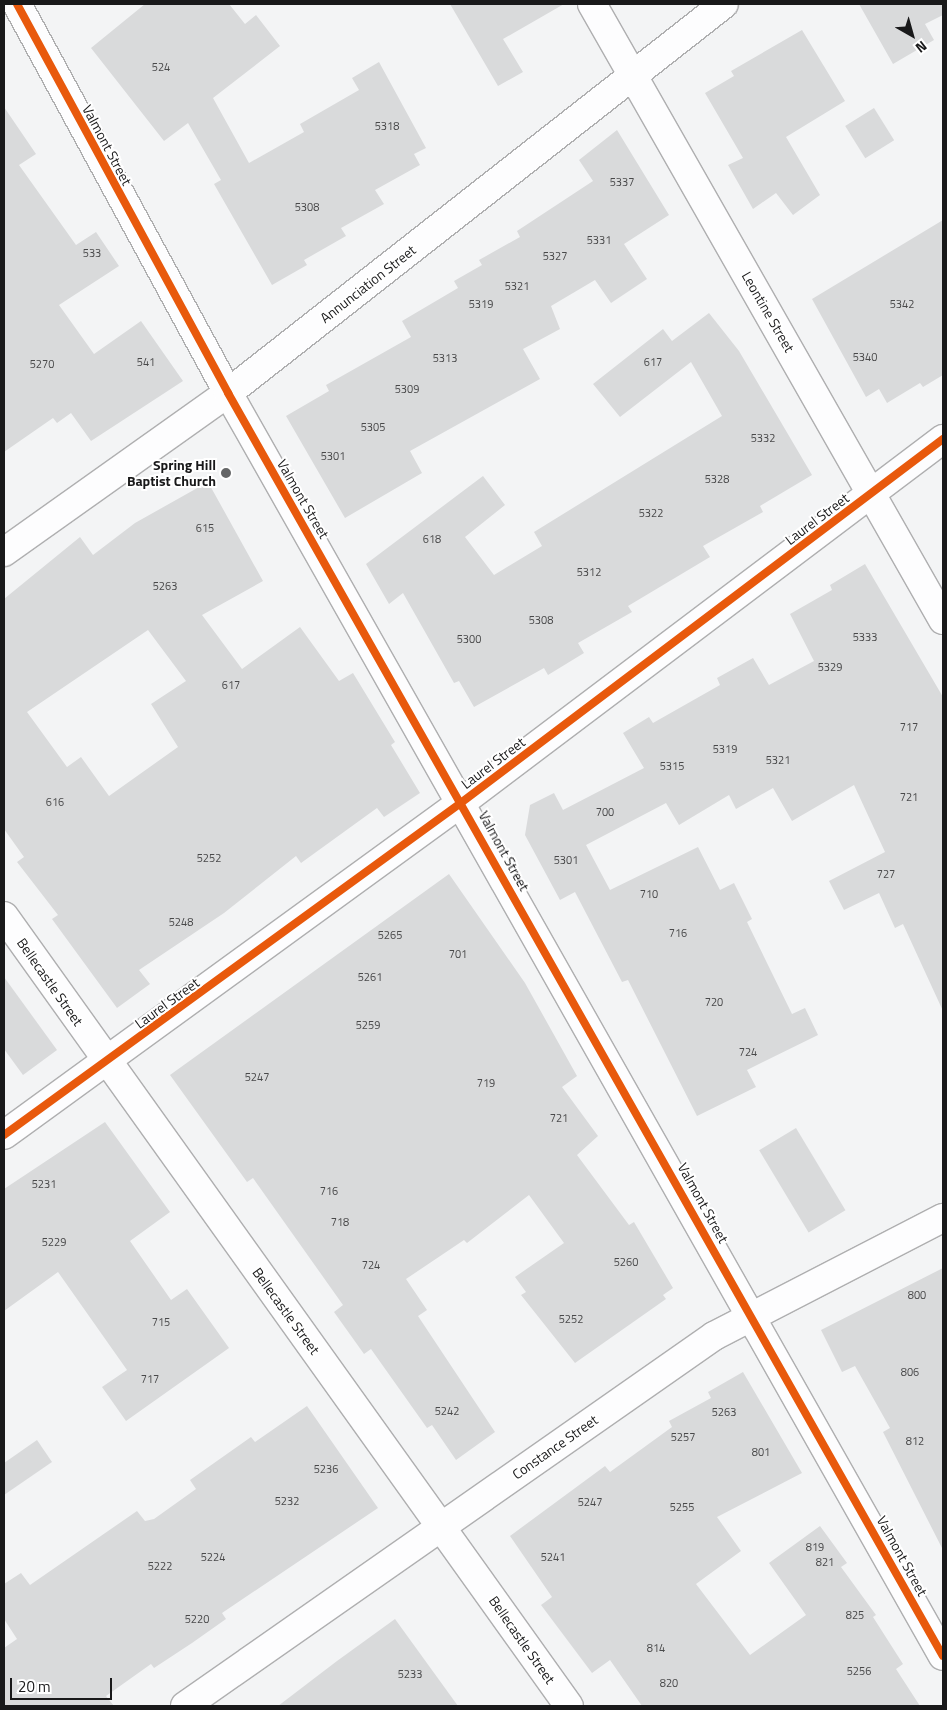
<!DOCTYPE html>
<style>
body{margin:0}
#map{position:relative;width:947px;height:1710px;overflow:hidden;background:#f3f4f5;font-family:"Titillium Web",sans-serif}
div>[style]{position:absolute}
.building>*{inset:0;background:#d9dadb;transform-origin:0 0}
.roads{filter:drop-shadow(1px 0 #afafb0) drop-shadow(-1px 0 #afafb0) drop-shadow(0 1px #afafb0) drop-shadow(0 -1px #afafb0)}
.street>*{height:28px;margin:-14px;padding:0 14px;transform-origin:14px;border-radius:14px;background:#fdfdfe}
.cycleway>*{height:8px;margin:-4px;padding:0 4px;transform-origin:4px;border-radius:4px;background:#e8590c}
.dots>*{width:14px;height:14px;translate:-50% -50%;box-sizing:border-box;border:2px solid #fff;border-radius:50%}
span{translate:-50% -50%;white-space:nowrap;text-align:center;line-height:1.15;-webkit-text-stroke:4px #fff;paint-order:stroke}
.number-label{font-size:11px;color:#49494a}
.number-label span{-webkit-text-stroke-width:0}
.street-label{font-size:14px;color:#19191a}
.poi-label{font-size:14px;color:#19191a;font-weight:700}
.right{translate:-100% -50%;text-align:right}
.frame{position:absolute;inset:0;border:5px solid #19191a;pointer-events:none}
.north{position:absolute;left:887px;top:10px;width:50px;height:50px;-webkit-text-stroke:4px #fff;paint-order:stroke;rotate:142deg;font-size:14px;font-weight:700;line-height:20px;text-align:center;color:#19191a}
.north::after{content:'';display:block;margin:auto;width:18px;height:22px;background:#19191a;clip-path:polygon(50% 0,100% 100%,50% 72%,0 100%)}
.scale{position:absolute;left:10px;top:1678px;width:102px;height:22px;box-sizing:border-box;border:2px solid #19191a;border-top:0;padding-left:6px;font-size:15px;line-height:18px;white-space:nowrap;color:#19191a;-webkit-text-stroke:4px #fff;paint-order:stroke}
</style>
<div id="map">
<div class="building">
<div style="clip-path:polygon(145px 4px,229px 4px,245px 24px,256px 15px,280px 46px,213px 98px,249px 163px,304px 132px,300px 124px,359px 90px,352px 78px,379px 62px,426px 148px,414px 154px,420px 165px,375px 190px,384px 204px,341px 228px,346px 236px,304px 260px,307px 265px,272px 285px,214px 184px,221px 180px,188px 123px,164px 141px,91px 48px)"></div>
<div style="clip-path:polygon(450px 4px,564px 4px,503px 39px,523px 72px,498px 86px)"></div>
<div style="clip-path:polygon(859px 4px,943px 4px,943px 15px,925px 24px,934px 40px,893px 64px)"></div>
<div style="clip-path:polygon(802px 30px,845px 101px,786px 137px,820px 195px,793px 215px,776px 193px,753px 209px,728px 165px,743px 158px,705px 93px,734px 76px,731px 71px)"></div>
<div style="clip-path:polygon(4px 107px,36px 154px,19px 165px,76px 245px,96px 232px,119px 266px,59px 305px,94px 354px,141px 321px,183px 381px,91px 441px,71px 413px,57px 423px,53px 418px,4px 452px)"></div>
<div style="left:874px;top:108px;width:38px;height:34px;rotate:58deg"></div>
<div style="clip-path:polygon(617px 130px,669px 215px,624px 244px,647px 279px,611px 303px,595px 280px,551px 306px,560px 329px,523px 349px,540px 379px,410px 451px,422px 473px,345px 518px,286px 416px,329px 391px,326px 385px,411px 337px,402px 321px,458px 288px,454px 281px,482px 265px,479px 260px,520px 237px,517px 231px,593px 181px,579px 160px)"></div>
<div style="clip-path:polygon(943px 220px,943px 375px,923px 387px,920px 383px,887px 403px,879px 389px,866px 397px,812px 299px)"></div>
<div style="clip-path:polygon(709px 313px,739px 351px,812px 475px,760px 506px,763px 512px,703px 546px,710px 557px,628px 606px,632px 612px,578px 643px,584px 653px,548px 675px,544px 668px,474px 707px,459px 681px,454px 683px,403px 593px,389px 604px,366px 564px,483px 476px,505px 505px,465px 537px,494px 575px,542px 546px,534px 532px,722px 416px,691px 362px,620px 417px,593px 384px,663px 329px,672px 341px)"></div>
<div style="clip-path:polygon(evenodd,208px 482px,263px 581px,202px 615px,242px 669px,300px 627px,339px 681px,353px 673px,395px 742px,391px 745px,420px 793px,384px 817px,377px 808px,301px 863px,296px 856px,224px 913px,139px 970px,150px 984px,117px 1008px,52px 919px,58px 915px,17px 862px,24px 857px,4px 829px,4px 599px,80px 537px,93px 555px,135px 523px,208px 482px,148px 630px,186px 681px,151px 704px,178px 747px,109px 796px,81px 757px,67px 767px,27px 712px,148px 630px)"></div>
<div style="clip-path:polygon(865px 564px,943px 697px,943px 1011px,903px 924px,895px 928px,879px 893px,844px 910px,829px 881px,885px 852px,854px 785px,792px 821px,773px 788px,736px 809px,729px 795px,679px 825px,666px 803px,586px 845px,610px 890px,698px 847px,720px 890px,734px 883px,752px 919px,747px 922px,792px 1014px,805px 1008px,818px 1035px,747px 1070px,756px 1087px,697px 1116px,628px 980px,622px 982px,575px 892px,560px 900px,525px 835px,530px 805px,554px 793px,563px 810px,644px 768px,623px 733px,649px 717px,653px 723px,720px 685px,717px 678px,753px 658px,769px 685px,814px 661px,790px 614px,832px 590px,830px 585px)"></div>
<div style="clip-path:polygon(449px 874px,525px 983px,577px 1076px,562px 1087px,598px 1136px,577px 1155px,629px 1225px,634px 1222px,673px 1288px,663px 1295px,666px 1299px,575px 1363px,521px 1295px,526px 1292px,515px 1277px,564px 1243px,529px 1195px,467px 1243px,464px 1240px,406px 1279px,427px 1310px,418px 1316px,495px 1432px,456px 1460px,432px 1425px,427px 1428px,371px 1349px,364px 1354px,334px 1312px,343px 1305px,253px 1178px,247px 1182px,170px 1075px)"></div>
<div style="clip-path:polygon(4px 977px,57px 1050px,23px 1075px,4px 1049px)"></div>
<div style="clip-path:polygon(105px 1122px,170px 1212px,130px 1241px,171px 1300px,187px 1289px,229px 1348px,126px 1421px,102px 1387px,127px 1370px,58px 1272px,4px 1311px,4px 1189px)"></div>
<div style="left:796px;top:1128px;width:96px;height:43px;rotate:59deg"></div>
<div style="clip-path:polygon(943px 1268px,943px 1550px,883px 1432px,890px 1428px,855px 1366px,842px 1372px,821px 1330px)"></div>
<div style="clip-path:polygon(743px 1372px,802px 1473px,717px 1517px,741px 1551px,696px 1584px,750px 1655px,806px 1615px,769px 1563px,820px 1526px,847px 1563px,841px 1567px,876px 1615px,873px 1617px,903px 1664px,896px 1669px,920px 1706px,642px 1706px,610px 1660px,592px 1673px,541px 1605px,552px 1597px,510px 1536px,605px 1466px,610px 1472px,672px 1427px,669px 1421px,711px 1398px,708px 1392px)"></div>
<div style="clip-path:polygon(307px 1406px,378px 1508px,222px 1613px,226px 1619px,192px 1643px,154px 1668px,151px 1664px,106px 1696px,114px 1706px,4px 1706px,4px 1648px,17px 1639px,4px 1619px,4px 1584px,21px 1573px,30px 1585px,137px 1511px,145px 1521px,154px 1519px,196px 1489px,190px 1480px,251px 1437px,255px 1442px)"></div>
<div style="clip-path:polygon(37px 1440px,52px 1462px,4px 1495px,4px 1463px)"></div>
<div style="clip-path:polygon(395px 1619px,458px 1706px,278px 1706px,337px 1661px)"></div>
</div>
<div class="roads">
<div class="street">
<div style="left:17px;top:4px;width:443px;rotate:61.5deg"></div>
<div style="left:228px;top:393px;width:1451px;rotate:60.49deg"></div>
<div style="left:592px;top:4px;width:709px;rotate:60.33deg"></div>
<div style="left:4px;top:552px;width:275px;rotate:-35.4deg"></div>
<div style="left:228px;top:393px;width:630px;rotate:-38.11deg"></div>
<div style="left:4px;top:916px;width:971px;rotate:54.43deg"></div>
<div style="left:4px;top:1135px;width:566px;rotate:-36.02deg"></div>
<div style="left:462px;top:802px;width:603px;rotate:-37.04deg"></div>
<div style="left:185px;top:1706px;width:646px;rotate:-34.97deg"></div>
<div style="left:714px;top:1336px;width:258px;rotate:-27.3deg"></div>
</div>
</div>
<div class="cycleway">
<div style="left:17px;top:4px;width:443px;rotate:61.5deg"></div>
<div style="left:228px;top:393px;width:1451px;rotate:60.49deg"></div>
<div style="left:4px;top:1135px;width:566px;rotate:-36.02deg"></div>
<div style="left:462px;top:802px;width:603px;rotate:-37.04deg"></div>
</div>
<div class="dots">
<div style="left:226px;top:473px;background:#656667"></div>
</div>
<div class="number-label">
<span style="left:161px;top:67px">524</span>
<span style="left:387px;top:126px">5318</span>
<span style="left:622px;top:182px">5337</span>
<span style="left:307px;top:207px">5308</span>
<span style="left:599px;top:240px">5331</span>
<span style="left:92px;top:253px">533</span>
<span style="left:555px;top:256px">5327</span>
<span style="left:517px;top:286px">5321</span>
<span style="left:481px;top:304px">5319</span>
<span style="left:902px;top:304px">5342</span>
<span style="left:865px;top:357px">5340</span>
<span style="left:445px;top:358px">5313</span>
<span style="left:146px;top:362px">541</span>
<span style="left:653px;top:362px">617</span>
<span style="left:42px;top:364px">5270</span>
<span style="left:407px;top:389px">5309</span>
<span style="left:373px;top:427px">5305</span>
<span style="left:763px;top:438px">5332</span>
<span style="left:333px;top:456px">5301</span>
<span style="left:717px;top:479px">5328</span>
<span style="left:651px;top:513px">5322</span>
<span style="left:205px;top:528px">615</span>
<span style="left:432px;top:539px">618</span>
<span style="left:589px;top:572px">5312</span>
<span style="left:165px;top:586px">5263</span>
<span style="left:541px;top:620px">5308</span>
<span style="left:865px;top:637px">5333</span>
<span style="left:469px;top:639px">5300</span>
<span style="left:830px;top:667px">5329</span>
<span style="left:231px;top:685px">617</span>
<span style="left:909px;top:727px">717</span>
<span style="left:725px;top:749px">5319</span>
<span style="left:778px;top:760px">5321</span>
<span style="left:672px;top:766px">5315</span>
<span style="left:909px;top:797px">721</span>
<span style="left:55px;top:802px">616</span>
<span style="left:605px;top:812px">700</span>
<span style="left:209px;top:858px">5252</span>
<span style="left:566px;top:860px">5301</span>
<span style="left:886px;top:874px">727</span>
<span style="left:649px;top:894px">710</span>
<span style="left:181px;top:922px">5248</span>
<span style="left:678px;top:933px">716</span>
<span style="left:390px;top:935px">5265</span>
<span style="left:458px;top:954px">701</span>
<span style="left:370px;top:977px">5261</span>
<span style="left:714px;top:1002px">720</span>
<span style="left:368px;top:1025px">5259</span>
<span style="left:748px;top:1052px">724</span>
<span style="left:257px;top:1077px">5247</span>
<span style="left:486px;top:1083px">719</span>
<span style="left:559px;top:1118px">721</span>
<span style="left:44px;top:1184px">5231</span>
<span style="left:329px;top:1191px">716</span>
<span style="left:340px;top:1222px">718</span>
<span style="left:54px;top:1242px">5229</span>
<span style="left:626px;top:1262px">5260</span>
<span style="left:371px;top:1265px">724</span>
<span style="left:917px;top:1295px">800</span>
<span style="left:571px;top:1319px">5252</span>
<span style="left:161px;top:1322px">715</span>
<span style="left:910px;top:1372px">806</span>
<span style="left:150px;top:1379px">717</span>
<span style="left:447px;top:1411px">5242</span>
<span style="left:724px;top:1412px">5263</span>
<span style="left:683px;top:1437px">5257</span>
<span style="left:915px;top:1441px">812</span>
<span style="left:761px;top:1452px">801</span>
<span style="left:326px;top:1469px">5236</span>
<span style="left:287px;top:1501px">5232</span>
<span style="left:590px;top:1502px">5247</span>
<span style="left:682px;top:1507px">5255</span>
<span style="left:815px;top:1547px">819</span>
<span style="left:213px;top:1557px">5224</span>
<span style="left:553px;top:1557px">5241</span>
<span style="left:825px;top:1562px">821</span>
<span style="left:160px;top:1566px">5222</span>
<span style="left:855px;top:1615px">825</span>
<span style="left:197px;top:1619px">5220</span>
<span style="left:656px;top:1648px">814</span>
<span style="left:859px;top:1671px">5256</span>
<span style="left:410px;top:1674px">5233</span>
<span style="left:669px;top:1683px">820</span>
</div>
<div class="street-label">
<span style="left:107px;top:145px;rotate:62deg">Valmont Street</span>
<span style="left:368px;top:284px;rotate:-38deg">Annunciation Street</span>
<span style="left:768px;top:312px;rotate:60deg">Leontine Street</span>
<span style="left:303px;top:499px;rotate:60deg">Valmont Street</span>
<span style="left:817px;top:519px;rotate:-37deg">Laurel Street</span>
<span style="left:493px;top:763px;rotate:-37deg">Laurel Street</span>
<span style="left:504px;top:851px;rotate:61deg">Valmont Street</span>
<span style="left:50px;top:982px;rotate:55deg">Bellecastle Street</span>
<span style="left:167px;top:1003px;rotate:-36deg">Laurel Street</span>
<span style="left:703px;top:1203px;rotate:61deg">Valmont Street</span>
<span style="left:286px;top:1311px;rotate:54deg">Bellecastle Street</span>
<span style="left:555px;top:1447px;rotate:-35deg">Constance Street</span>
<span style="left:902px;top:1556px;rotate:61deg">Valmont Street</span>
<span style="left:522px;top:1640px;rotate:55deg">Bellecastle Street</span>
</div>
<div class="poi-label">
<span class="right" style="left:216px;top:473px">Spring Hill<br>Baptist Church</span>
</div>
<div class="frame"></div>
<div class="north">N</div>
<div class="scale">20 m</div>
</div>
